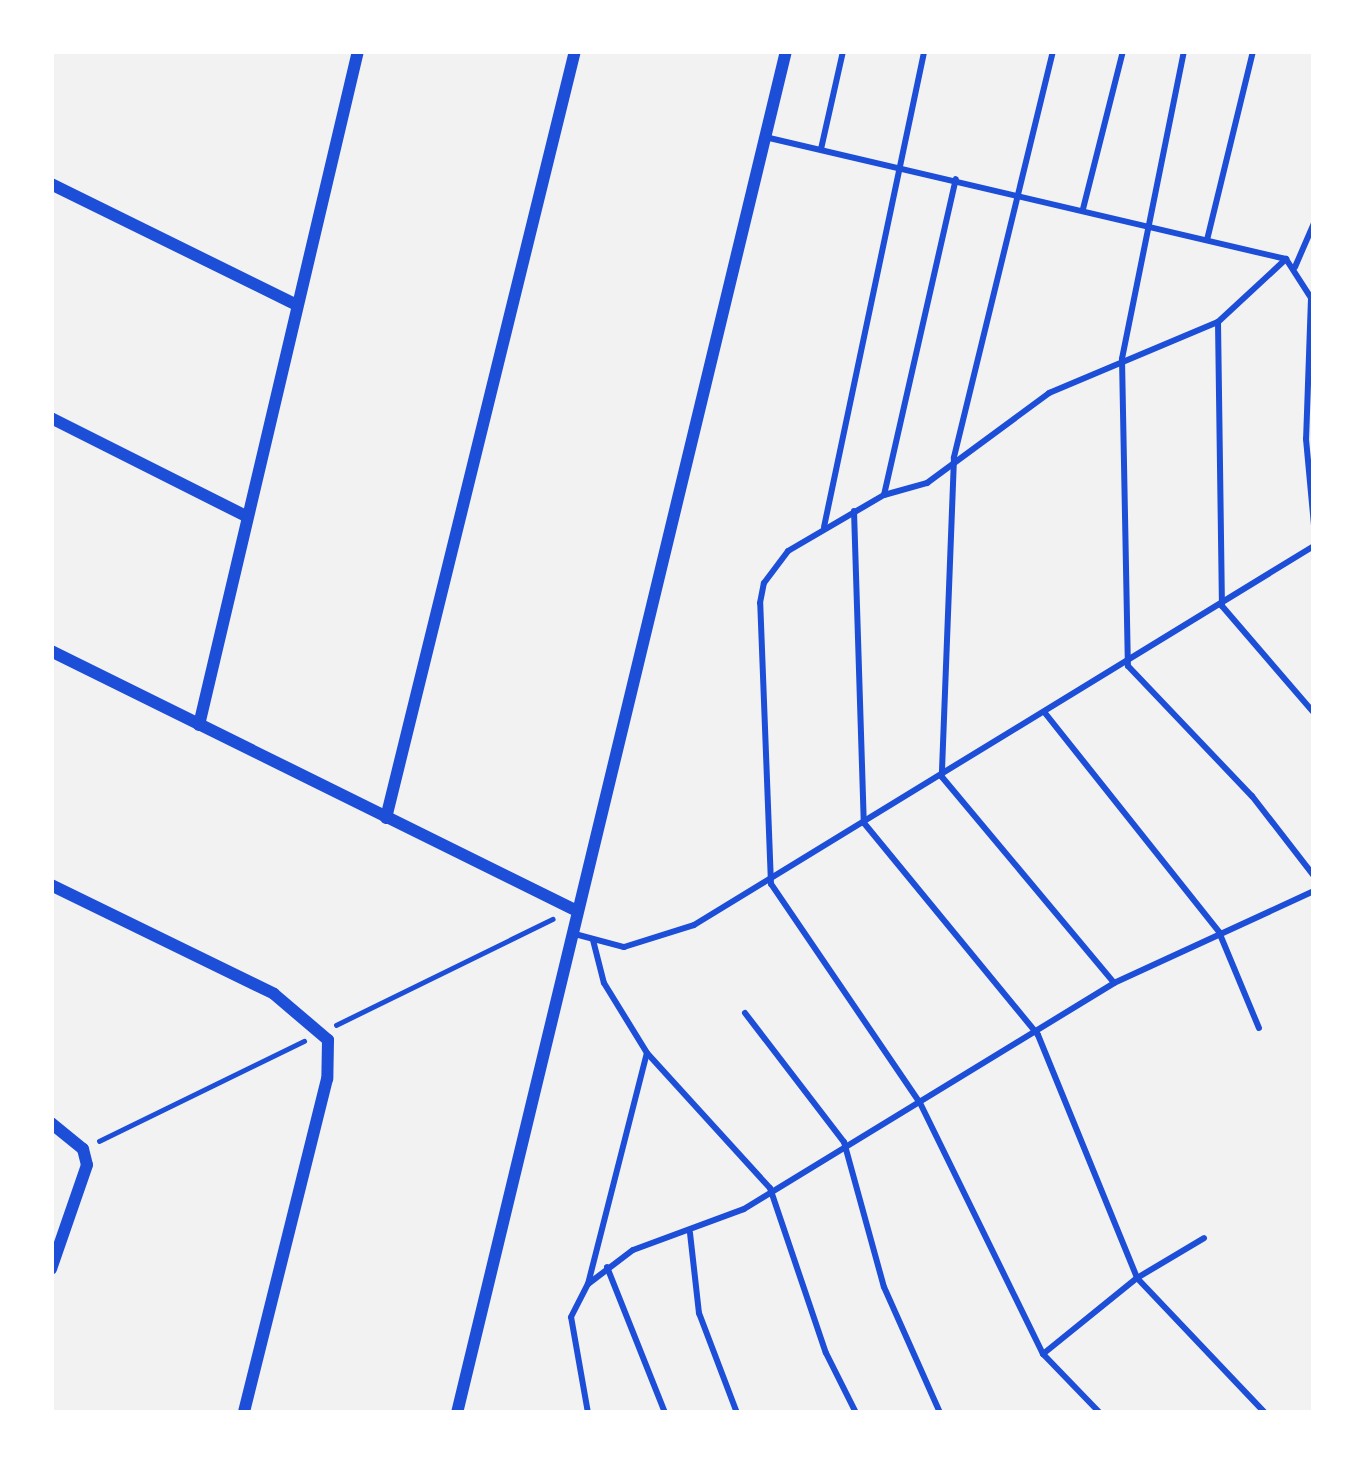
<!DOCTYPE html>
<style>
body{margin:0}
#map{position:relative;width:1365px;height:1464px;overflow:hidden;background:#f2f2f2;font-family:Mulish,sans-serif}
div>[style]{position:absolute}
.path>*{height:4.5px;margin:-2.25px;padding:0 2.25px;transform-origin:2.25px;border-radius:2.25px;background:#1d4ed8}
.service>*{height:6px;margin:-3px;padding:0 3px;transform-origin:3px;border-radius:3px;background:#1d4ed8}
.minor>*{height:12px;margin:-6px;padding:0 6px;transform-origin:6px;border-radius:6px;background:#1d4ed8}
span{translate:-50% -50%;white-space:nowrap;text-align:center;line-height:1.15;-webkit-text-stroke:12px #fff;paint-order:stroke}
.frame{position:absolute;inset:0;border:54px solid #fff;pointer-events:none}
</style>
<div id="map">
<div class="path">
<div style="left:336px;top:1025px;width:241px;rotate:-26.1deg"></div>
<div style="left:99px;top:1141px;width:228px;rotate:-26deg"></div>
</div>
<div class="service">
<div style="left:1053px;top:51px;width:419px;rotate:103.7deg"></div>
<div style="left:954px;top:458px;width:319px;rotate:92.2deg"></div>
<div style="left:942px;top:777px;width:268px;rotate:50.1deg"></div>
<div style="left:1184px;top:51px;width:314px;rotate:101.4deg"></div>
<div style="left:1122px;top:359px;width:307px;rotate:88.9deg"></div>
<div style="left:1128px;top:666px;width:180px;rotate:46.4deg"></div>
<div style="left:1252px;top:796px;width:101px;rotate:52.2deg"></div>
<div style="left:765px;top:137px;width:535px;rotate:13.18deg"></div>
<div style="left:1286px;top:259px;width:46px;rotate:57.3deg"></div>
<div style="left:1311px;top:298px;width:141px;rotate:92deg"></div>
<div style="left:1306px;top:439px;width:87px;rotate:84.7deg"></div>
<div style="left:821px;top:149px;width:100px;rotate:-77.3deg"></div>
<div style="left:1083px;top:209px;width:163px;rotate:-75.8deg"></div>
<div style="left:1207px;top:240px;width:195px;rotate:-76.3deg"></div>
<div style="left:1295px;top:267px;width:48px;rotate:-66.6deg"></div>
<div style="left:1218px;top:322px;width:284px;rotate:89.2deg"></div>
<div style="left:1222px;top:606px;width:141px;rotate:49.3deg"></div>
<div style="left:884px;top:495px;width:324px;rotate:-77.2deg"></div>
<div style="left:854px;top:511px;width:312px;rotate:88.2deg"></div>
<div style="left:864px;top:823px;width:274px;rotate:50.6deg"></div>
<div style="left:1038px;top:1035px;width:262px;rotate:67.8deg"></div>
<div style="left:1137px;top:1278px;width:186px;rotate:46.5deg"></div>
<div style="left:824px;top:527px;width:486px;rotate:-78.1deg"></div>
<div style="left:1045px;top:713px;width:280px;rotate:51.5deg"></div>
<div style="left:1219px;top:932px;width:104px;rotate:67.4deg"></div>
<div style="left:571px;top:933px;width:55px;rotate:14.8deg"></div>
<div style="left:624px;top:947px;width:73px;rotate:-17.4deg"></div>
<div style="left:694px;top:925px;width:727px;rotate:-31.44deg"></div>
<div style="left:593px;top:940px;width:44px;rotate:75.7deg"></div>
<div style="left:604px;top:983px;width:82px;rotate:58.4deg"></div>
<div style="left:647px;top:1053px;width:183px;rotate:47.7deg"></div>
<div style="left:770px;top:1188px;width:174px;rotate:71.3deg"></div>
<div style="left:826px;top:1353px;width:67px;rotate:63.4deg"></div>
<div style="left:745px;top:1013px;width:163px;rotate:52.5deg"></div>
<div style="left:844px;top:1142px;width:150px;rotate:74.6deg"></div>
<div style="left:884px;top:1287px;width:138px;rotate:66deg"></div>
<div style="left:690px;top:1233px;width:81px;rotate:83.6deg"></div>
<div style="left:699px;top:1313px;width:107px;rotate:69.2deg"></div>
<div style="left:607px;top:1267px;width:157px;rotate:68.3deg"></div>
<div style="left:588px;top:1284px;width:56px;rotate:-37.1deg"></div>
<div style="left:633px;top:1250px;width:118px;rotate:-20.3deg"></div>
<div style="left:744px;top:1209px;width:434px;rotate:-31.4deg"></div>
<div style="left:1114px;top:983px;width:220px;rotate:-24.7deg"></div>
<div style="left:1043px;top:1354px;width:121px;rotate:-39deg"></div>
<div style="left:1137px;top:1278px;width:78px;rotate:-30.8deg"></div>
<div style="left:588px;top:1413px;width:97px;rotate:-100deg"></div>
<div style="left:571px;top:1317px;width:37px;rotate:-63deg"></div>
<div style="left:588px;top:1284px;width:238px;rotate:-75.7deg"></div>
<div style="left:1100px;top:1413px;width:82px;rotate:-134deg"></div>
<div style="left:1043px;top:1354px;width:280px;rotate:-116.1deg"></div>
<div style="left:920px;top:1103px;width:265px;rotate:-124.2deg"></div>
<div style="left:771px;top:884px;width:281px;rotate:-92.2deg"></div>
<div style="left:760px;top:603px;width:20px;rotate:-79deg"></div>
<div style="left:764px;top:583px;width:40px;rotate:-53deg"></div>
<div style="left:788px;top:551px;width:111px;rotate:-30.3deg"></div>
<div style="left:884px;top:495px;width:45px;rotate:-15.6deg"></div>
<div style="left:927px;top:483px;width:152px;rotate:-36.4deg"></div>
<div style="left:1049px;top:393px;width:183px;rotate:-22.8deg"></div>
<div style="left:1218px;top:322px;width:93px;rotate:-42.8deg"></div>
</div>
<div class="minor">
<div style="left:51px;top:184px;width:272px;rotate:26.2deg"></div>
<div style="left:51px;top:418px;width:218px;rotate:26.7deg"></div>
<div style="left:51px;top:651px;width:582px;rotate:26.3deg"></div>
<div style="left:199px;top:725px;width:693px;rotate:-76.73deg"></div>
<div style="left:386px;top:818px;width:790px;rotate:-76.16deg"></div>
<div style="left:51px;top:885px;width:248px;rotate:26deg"></div>
<div style="left:274px;top:994px;width:71px;rotate:40.4deg"></div>
<div style="left:328px;top:1040px;width:39px;rotate:91deg"></div>
<div style="left:327px;top:1079px;width:344px;rotate:104deg"></div>
<div style="left:51px;top:1123px;width:41px;rotate:39.1deg"></div>
<div style="left:83px;top:1149px;width:16px;rotate:76deg"></div>
<div style="left:87px;top:1165px;width:110px;rotate:109.1deg"></div>
<div style="left:457px;top:1413px;width:1401px;rotate:-76.42deg"></div>
</div>
<div class="frame"></div>
</div>
